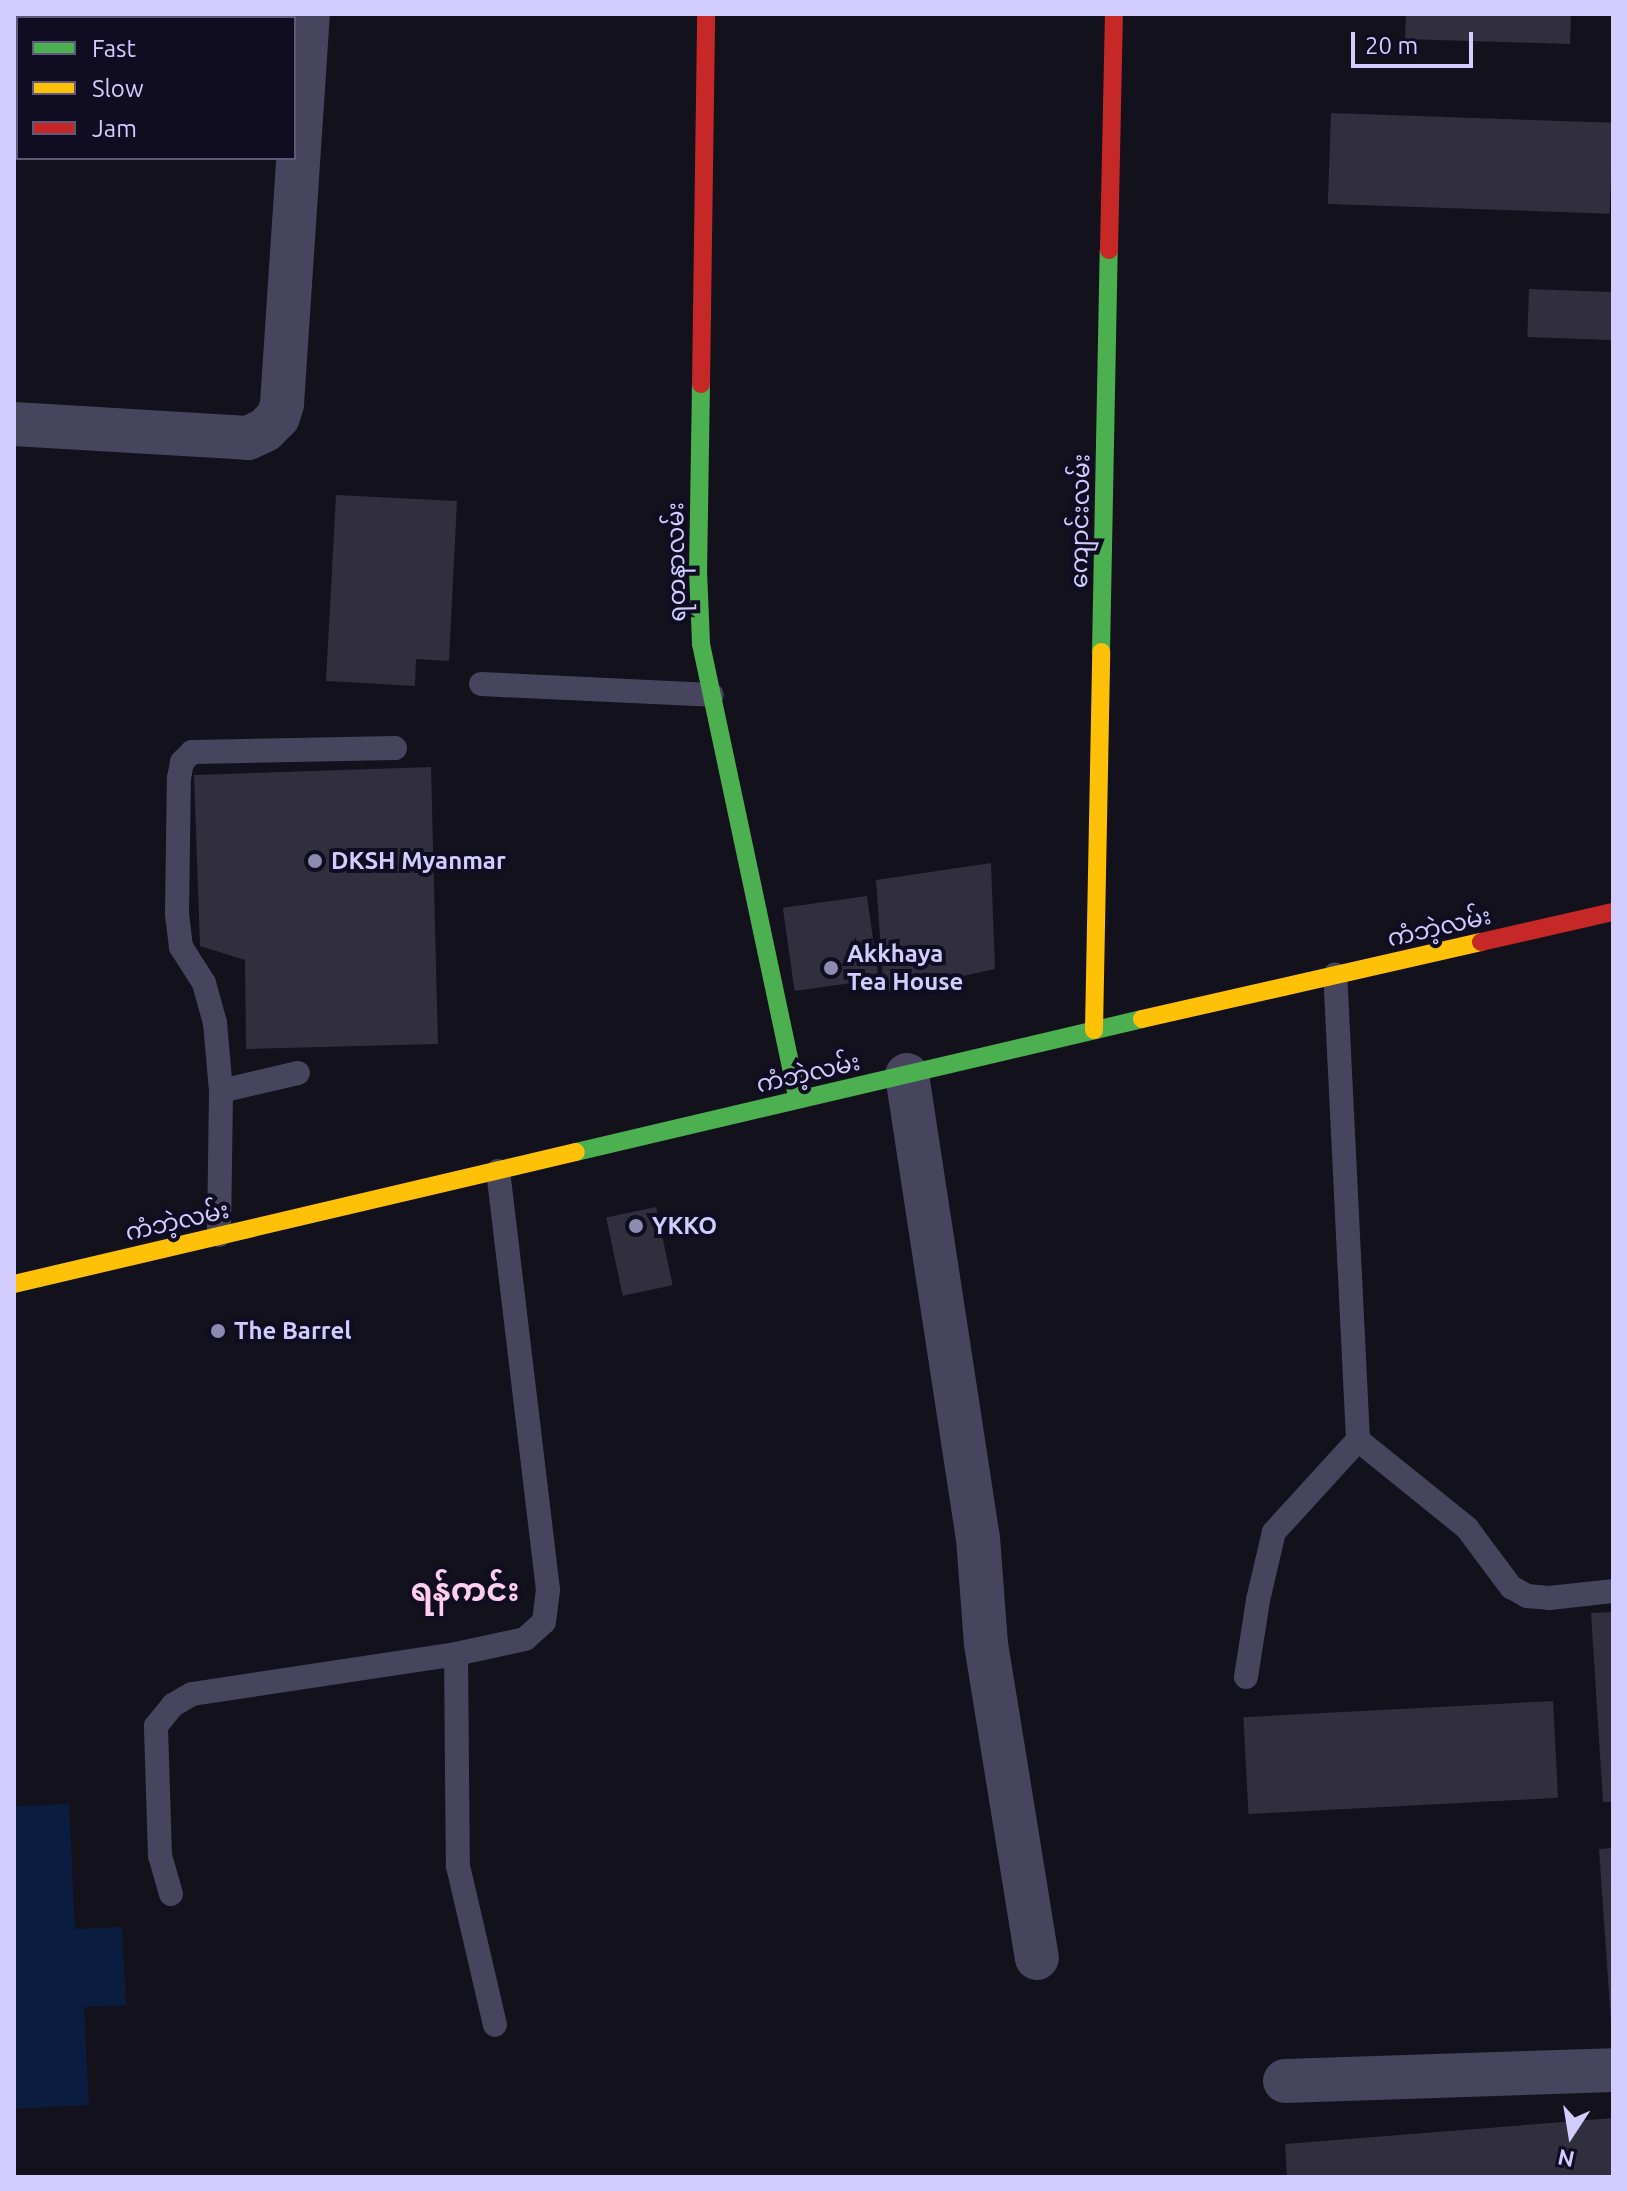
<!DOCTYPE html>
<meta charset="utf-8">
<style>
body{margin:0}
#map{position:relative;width:1627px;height:2191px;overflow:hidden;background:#13111c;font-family:Ubuntu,"Noto Sans Myanmar",sans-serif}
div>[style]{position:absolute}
.water>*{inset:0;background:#0b1d3f}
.building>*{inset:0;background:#312e3e;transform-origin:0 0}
.lane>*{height:24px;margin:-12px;padding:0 12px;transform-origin:12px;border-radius:12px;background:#46455d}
.street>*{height:44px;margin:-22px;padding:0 22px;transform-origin:22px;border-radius:22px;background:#46455d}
.fast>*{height:18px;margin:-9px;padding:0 9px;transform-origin:9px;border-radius:9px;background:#4caf50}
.slow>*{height:18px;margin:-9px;padding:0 9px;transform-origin:9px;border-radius:9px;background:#ffc107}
.jam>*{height:18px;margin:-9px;padding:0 9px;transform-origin:9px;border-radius:9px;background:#c62828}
.dots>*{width:22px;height:22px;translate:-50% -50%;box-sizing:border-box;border:4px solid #100c21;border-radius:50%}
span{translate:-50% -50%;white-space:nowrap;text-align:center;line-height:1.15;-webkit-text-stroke:8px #100c21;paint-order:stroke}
.street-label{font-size:24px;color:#d2ccff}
.poi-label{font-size:24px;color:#d2ccff;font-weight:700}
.left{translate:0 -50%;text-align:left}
.district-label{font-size:32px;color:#ffceed;font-weight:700}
.frame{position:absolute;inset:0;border:16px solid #d2ccff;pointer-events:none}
.legend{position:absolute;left:16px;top:16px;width:280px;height:144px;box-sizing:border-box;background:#100c21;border:2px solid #5e597a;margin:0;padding:10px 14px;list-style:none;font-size:24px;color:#d2ccff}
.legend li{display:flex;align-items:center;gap:16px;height:40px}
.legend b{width:40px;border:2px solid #5e597a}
.north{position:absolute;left:1531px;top:2095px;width:80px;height:80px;-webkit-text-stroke:6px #100c21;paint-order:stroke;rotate:192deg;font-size:22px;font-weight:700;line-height:32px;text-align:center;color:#d2ccff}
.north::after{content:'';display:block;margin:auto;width:28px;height:36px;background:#d2ccff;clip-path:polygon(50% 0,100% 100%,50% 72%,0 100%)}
.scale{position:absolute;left:1351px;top:32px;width:122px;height:36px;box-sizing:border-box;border:4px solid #d2ccff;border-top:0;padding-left:10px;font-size:24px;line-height:28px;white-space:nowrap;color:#d2ccff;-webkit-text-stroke:6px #100c21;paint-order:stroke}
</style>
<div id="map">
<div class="water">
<div style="clip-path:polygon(69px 1804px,75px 1929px,122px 1927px,126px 2005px,84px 2007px,89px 2105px,14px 2109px,14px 1806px)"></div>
</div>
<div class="building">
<div style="clip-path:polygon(1406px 14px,1571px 14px,1570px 44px,1405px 39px)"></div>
<div style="left:1331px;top:113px;width:282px;height:91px;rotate:2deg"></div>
<div style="left:1529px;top:289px;width:84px;height:48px;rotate:2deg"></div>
<div style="clip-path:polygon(336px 495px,457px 501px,449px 661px,416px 659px,415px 686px,326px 681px)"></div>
<div style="clip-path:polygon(431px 767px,438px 1044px,246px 1049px,245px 960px,200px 946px,194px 775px)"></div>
<div style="clip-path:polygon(991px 863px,995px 969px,884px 993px,876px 880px)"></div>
<div style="left:867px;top:896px;width:84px;height:85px;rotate:82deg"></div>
<div style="left:656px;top:1207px;width:80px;height:51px;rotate:78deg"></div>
<div style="clip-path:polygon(1613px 1612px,1613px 1802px,1603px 1802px,1591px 1613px)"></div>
<div style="left:1553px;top:1701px;width:97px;height:310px;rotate:87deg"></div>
<div style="clip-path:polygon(1613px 1848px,1613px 2023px,1611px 2023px,1599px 1849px)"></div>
<div style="clip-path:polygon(1613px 2118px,1613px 2177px,1287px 2177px,1285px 2144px)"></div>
</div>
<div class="lane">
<div style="left:481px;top:684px;width:231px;rotate:2.7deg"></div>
<div style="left:221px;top:1091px;width:79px;rotate:-13.2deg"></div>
<div style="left:219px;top:1235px;width:144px;rotate:-89.2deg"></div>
<div style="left:221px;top:1091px;width:68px;rotate:-95deg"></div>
<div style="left:215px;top:1023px;width:41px;rotate:-105.4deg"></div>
<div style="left:204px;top:983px;width:43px;rotate:-122.6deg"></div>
<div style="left:181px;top:947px;width:33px;rotate:-97deg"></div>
<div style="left:177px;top:914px;width:136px;rotate:-89.2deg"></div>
<div style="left:179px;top:778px;width:16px;rotate:-79deg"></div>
<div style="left:182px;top:762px;width:14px;rotate:-45deg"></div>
<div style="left:192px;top:752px;width:203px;rotate:-1.1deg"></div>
<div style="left:1358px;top:1440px;width:140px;rotate:38.9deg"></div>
<div style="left:1467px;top:1528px;width:74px;rotate:53.3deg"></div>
<div style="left:1511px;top:1587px;width:18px;rotate:29deg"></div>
<div style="left:1527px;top:1596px;width:22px;rotate:5deg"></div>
<div style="left:1549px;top:1598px;width:64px;rotate:-6.2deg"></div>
<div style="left:456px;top:1654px;width:212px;rotate:89.5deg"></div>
<div style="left:458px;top:1866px;width:163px;rotate:76.9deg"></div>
<div style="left:1246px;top:1677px;width:78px;rotate:-81.1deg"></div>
<div style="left:1258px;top:1600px;width:70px;rotate:-76.8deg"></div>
<div style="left:1274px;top:1532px;width:125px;rotate:-47.6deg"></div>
<div style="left:1358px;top:1440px;width:466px;rotate:-92.8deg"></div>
<div style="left:171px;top:1894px;width:40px;rotate:-106deg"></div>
<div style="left:160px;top:1856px;width:130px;rotate:-91.8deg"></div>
<div style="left:156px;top:1726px;width:27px;rotate:-51deg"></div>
<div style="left:173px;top:1705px;width:22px;rotate:-30deg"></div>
<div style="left:192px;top:1694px;width:267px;rotate:-8.6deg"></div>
<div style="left:456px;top:1654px;width:71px;rotate:-12.3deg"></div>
<div style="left:525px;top:1639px;width:25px;rotate:-42deg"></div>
<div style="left:544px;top:1622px;width:32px;rotate:-83deg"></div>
<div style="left:548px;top:1590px;width:422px;rotate:-96.8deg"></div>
</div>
<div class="street">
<div style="left:14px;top:424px;width:234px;rotate:3.4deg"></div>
<div style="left:248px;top:438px;width:19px;rotate:-25deg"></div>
<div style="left:265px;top:430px;width:18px;rotate:-45deg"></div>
<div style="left:278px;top:417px;width:14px;rotate:-73deg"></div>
<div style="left:282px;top:404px;width:391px;rotate:-86.2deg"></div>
<div style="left:907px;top:1075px;width:468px;rotate:81.3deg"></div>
<div style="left:978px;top:1538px;width:106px;rotate:85.7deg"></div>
<div style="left:986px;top:1644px;width:318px;rotate:80.8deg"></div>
<div style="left:1285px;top:2081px;width:328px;rotate:-1.9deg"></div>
</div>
<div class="fast">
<div style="left:701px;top:384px;width:187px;rotate:90.9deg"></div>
<div style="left:698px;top:571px;width:73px;rotate:87.6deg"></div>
<div style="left:701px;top:644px;width:465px;rotate:78deg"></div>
<div style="left:1101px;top:652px;width:402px;rotate:-88.9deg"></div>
<div style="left:576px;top:1152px;width:581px;rotate:-13.22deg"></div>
</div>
<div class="slow">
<div style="left:1142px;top:1019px;width:348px;rotate:-12.8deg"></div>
<div style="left:1094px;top:1030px;width:378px;rotate:-88.9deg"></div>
<div style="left:14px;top:1284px;width:577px;rotate:-13.22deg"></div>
</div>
<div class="jam">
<div style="left:1109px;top:250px;width:236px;rotate:-88.8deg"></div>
<div style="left:701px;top:384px;width:370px;rotate:-89.2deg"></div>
<div style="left:1481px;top:942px;width:135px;rotate:-12.8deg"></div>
</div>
<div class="dots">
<div style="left:315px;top:861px;background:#8f8bb0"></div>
<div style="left:831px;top:968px;background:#8f8bb0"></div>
<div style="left:636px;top:1226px;background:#8f8bb0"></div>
<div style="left:218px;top:1331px;background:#8f8bb0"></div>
</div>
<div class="street-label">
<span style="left:1080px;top:521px;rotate:-89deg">ကျောင်းလမ်း</span>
<span style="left:676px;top:562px;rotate:-91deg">ရတနာလမ်း</span>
<span style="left:1439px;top:927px;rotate:-13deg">ကံဘဲ့လမ်း</span>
<span style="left:808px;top:1073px;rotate:-13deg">ကံဘဲ့လမ်း</span>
<span style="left:177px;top:1221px;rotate:-13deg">ကံဘဲ့လမ်း</span>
</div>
<div class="poi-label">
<span class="left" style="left:331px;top:861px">DKSH Myanmar</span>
<span class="left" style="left:847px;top:968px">Akkhaya<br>Tea House</span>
<span class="left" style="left:652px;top:1226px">YKKO</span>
<span class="left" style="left:234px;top:1331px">The Barrel</span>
</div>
<div class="district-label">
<span style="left:465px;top:1589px">ရန်ကင်း</span>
</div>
<div class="frame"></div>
<ul class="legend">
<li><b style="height:10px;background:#4caf50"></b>Fast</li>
<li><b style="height:10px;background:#ffc107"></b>Slow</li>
<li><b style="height:10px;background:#c62828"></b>Jam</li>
</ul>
<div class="north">N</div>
<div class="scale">20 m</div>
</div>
